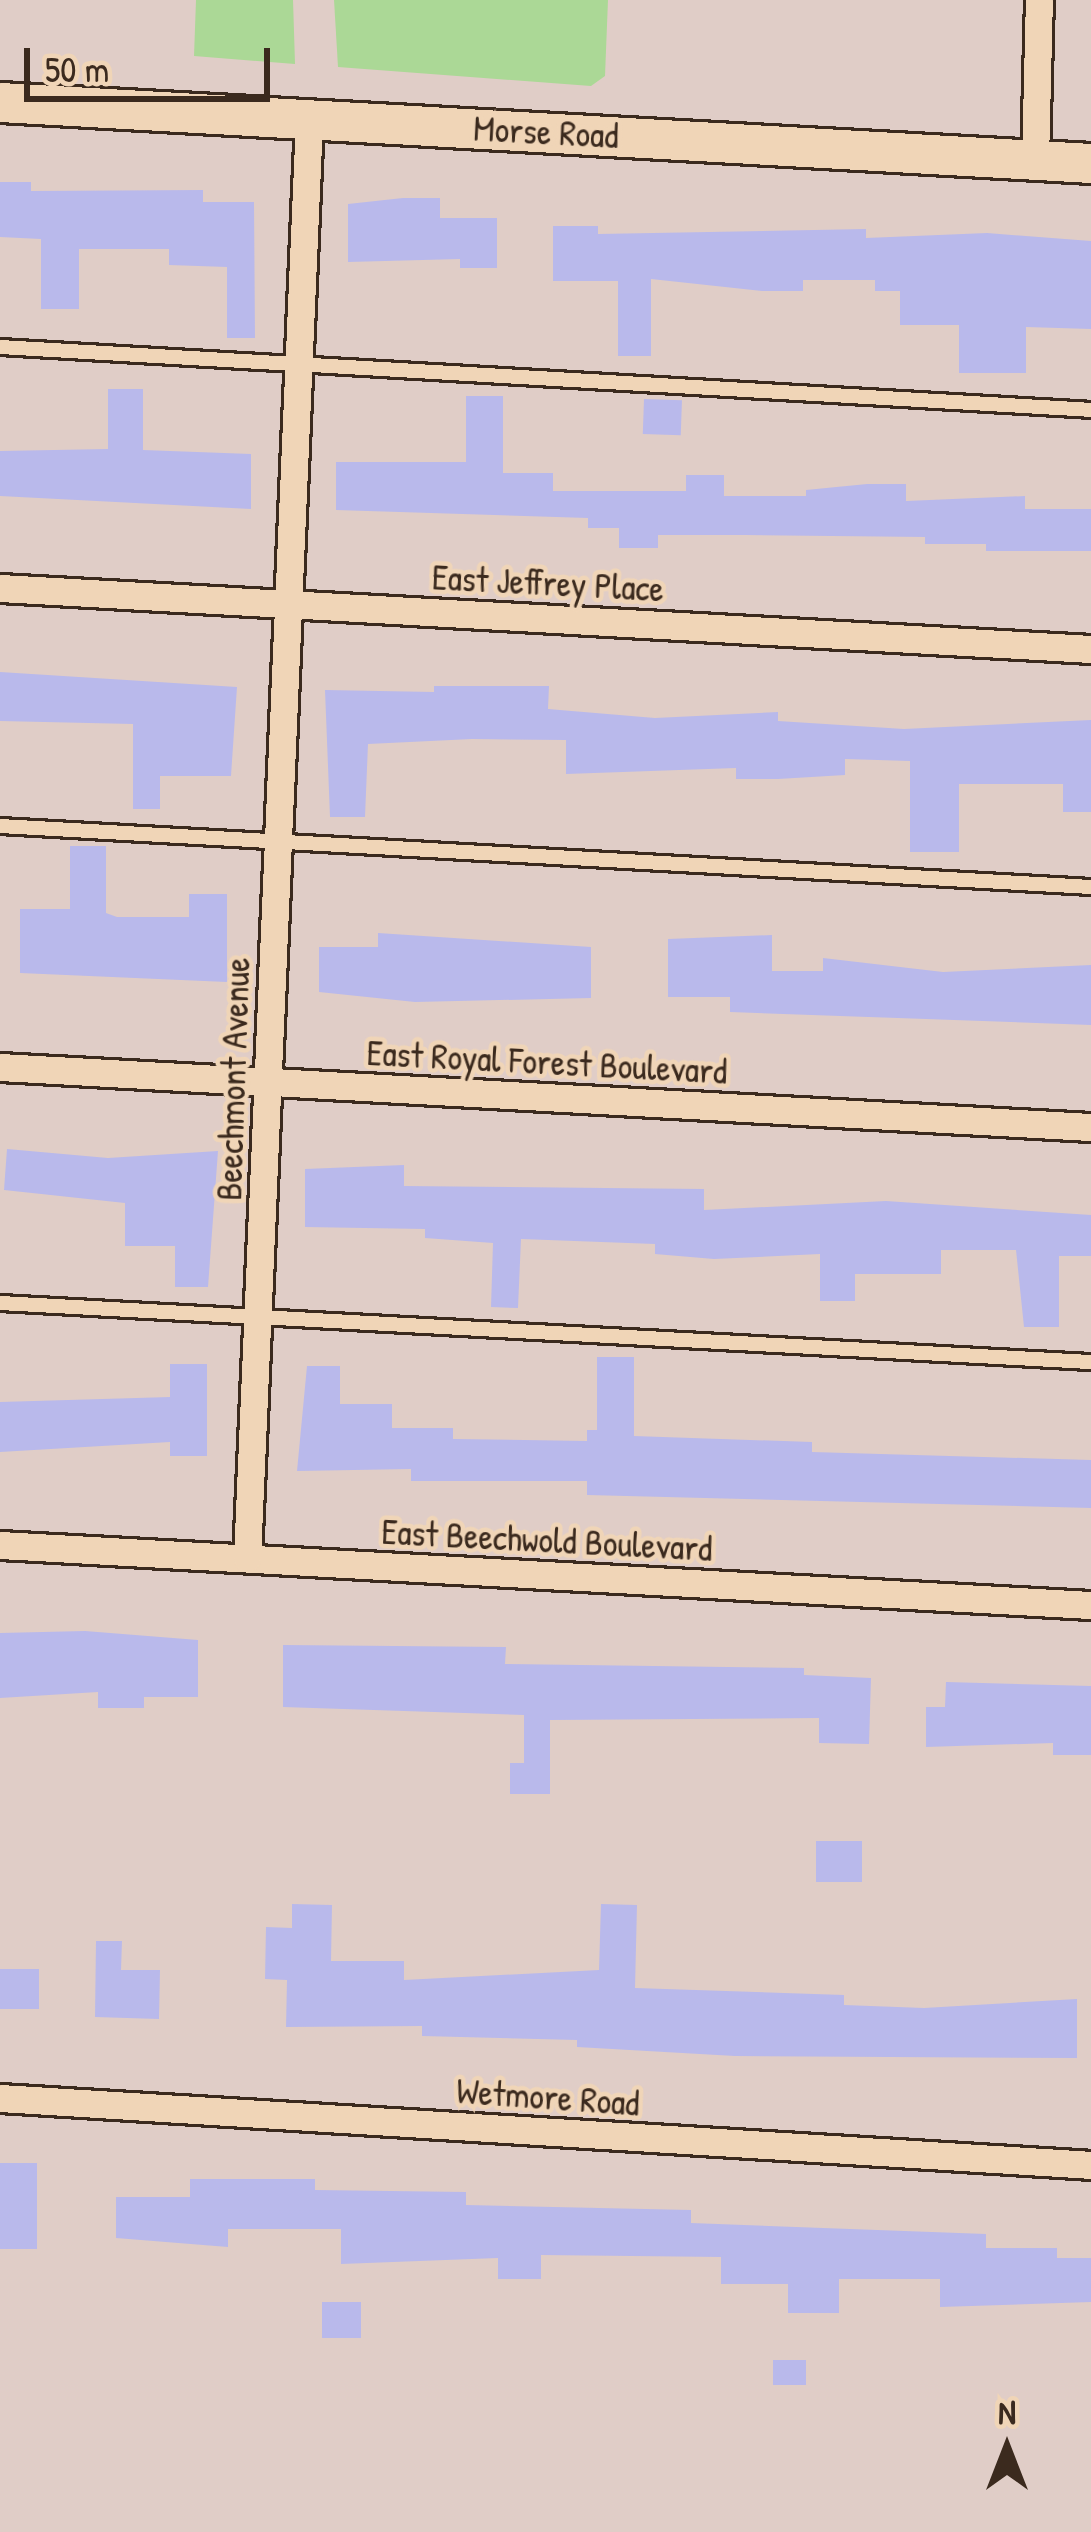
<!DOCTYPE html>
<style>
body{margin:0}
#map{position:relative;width:1091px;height:2532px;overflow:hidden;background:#e0cdc7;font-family:"Patrick Hand",sans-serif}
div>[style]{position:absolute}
.green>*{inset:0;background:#abd896}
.building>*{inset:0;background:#b9b9eb;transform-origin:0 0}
.roads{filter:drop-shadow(3px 0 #3b2a1e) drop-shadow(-3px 0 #3b2a1e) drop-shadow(0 3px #3b2a1e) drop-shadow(0 -3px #3b2a1e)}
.lane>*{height:14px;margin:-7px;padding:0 7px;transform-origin:7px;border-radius:7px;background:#f0d5b7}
.street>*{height:27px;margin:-13.5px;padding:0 13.5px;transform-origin:13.5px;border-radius:13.5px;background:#f0d5b7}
.primary>*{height:39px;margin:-19.5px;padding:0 19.5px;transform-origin:19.5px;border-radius:19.5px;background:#f0d5b7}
span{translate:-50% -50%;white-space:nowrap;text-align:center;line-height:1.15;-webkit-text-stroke:9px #f0d5b7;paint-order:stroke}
.street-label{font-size:36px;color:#3b2a1e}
.north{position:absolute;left:947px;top:2388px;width:120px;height:120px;-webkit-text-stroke:9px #f0d5b7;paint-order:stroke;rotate:0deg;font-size:33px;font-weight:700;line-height:48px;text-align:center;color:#3b2a1e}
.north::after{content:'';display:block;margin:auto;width:42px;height:54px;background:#3b2a1e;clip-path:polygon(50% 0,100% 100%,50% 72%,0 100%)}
.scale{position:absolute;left:24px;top:48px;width:246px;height:54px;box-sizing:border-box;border:6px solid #3b2a1e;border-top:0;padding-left:15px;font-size:36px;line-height:42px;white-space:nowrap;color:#3b2a1e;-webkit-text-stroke:9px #f0d5b7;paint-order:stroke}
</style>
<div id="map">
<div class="green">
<div style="clip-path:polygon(196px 0,293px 0,295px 64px,194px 56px)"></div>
<div style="clip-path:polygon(608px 0,605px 76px,591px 86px,338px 67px,334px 0)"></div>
</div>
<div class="building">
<div style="clip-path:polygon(0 182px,31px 182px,31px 191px,203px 190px,203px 202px,254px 202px,255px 338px,227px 338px,227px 267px,169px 265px,169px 249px,79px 249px,79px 309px,41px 309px,41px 239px,0 237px)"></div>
<div style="clip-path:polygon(403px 198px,440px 198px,440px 218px,497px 218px,497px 268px,460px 268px,460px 259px,348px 262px,348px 204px)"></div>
<div style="clip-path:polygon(553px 226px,598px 226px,598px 234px,866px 229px,866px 238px,987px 233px,1091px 241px,1091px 329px,1026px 327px,1026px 373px,959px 373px,959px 325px,900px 325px,900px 291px,875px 291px,875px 280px,803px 280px,803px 291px,762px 291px,651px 279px,651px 356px,618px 356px,618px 281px,553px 281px)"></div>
<div style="clip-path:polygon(108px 389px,143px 389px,143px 450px,251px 454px,251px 509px,0 496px,0 451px,108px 449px)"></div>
<div style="clip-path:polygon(466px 396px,503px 396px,503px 473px,553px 473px,553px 491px,686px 491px,686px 475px,724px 475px,724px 496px,806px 496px,806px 490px,867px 484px,906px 484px,906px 501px,1025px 496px,1025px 509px,1091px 509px,1091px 551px,986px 551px,986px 544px,925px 544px,925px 537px,745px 535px,658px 535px,658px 548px,619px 548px,619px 528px,588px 528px,588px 518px,336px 510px,336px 462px,466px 462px)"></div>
<div style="left:644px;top:399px;width:38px;height:35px;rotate:2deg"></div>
<div style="clip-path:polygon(0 672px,237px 687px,231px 776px,160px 776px,160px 809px,133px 809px,133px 724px,0 721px)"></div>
<div style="clip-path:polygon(434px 686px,549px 686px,548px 709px,655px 718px,778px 712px,778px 721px,904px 729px,1091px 720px,1091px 812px,1063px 812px,1063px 784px,959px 784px,959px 852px,910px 852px,910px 761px,845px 759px,845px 775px,778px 779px,736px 779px,736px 768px,566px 774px,566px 740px,472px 739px,368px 744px,365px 817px,330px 817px,325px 690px,434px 692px)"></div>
<div style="clip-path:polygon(70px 846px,106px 846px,106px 913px,117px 917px,189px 917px,189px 894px,227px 894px,227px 982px,20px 973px,20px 909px,70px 909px)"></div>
<div style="clip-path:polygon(378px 933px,591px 947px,591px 998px,415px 1002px,319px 992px,319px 947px,378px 947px)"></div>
<div style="clip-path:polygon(772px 935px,772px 971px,823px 971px,823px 958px,943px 972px,1091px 965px,1091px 1025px,730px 1012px,730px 997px,668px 997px,668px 939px)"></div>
<div style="clip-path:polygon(7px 1149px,108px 1158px,218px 1151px,208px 1287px,175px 1287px,175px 1246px,125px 1246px,125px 1203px,4px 1190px)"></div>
<div style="clip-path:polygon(404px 1165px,404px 1186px,704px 1189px,704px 1210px,886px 1201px,1091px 1215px,1091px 1256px,1059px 1256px,1059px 1327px,1024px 1327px,1016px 1250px,941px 1250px,941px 1274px,855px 1274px,855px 1301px,820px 1301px,820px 1254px,714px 1259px,655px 1254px,655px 1244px,521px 1239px,518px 1308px,491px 1307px,493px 1243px,425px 1238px,425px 1229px,305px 1227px,305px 1169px)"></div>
<div style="clip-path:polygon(597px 1357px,634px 1357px,634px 1436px,812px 1442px,812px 1452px,1091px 1460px,1091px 1508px,587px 1495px,587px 1481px,411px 1481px,411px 1469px,297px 1471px,307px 1366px,340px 1366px,340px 1404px,392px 1404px,392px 1428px,453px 1428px,453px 1439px,587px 1441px,587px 1430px,597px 1430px)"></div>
<div style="clip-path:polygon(170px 1364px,207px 1364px,207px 1456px,170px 1456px,170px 1442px,0 1452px,0 1402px,170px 1397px)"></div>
<div style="clip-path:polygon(85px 1631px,198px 1640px,198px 1697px,144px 1697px,144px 1708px,98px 1708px,98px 1692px,0 1698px,0 1633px)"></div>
<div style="clip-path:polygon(283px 1645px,506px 1647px,505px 1664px,804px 1668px,804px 1675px,871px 1678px,869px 1744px,819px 1743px,819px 1718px,550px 1720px,550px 1794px,510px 1794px,510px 1763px,524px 1763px,524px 1715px,283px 1707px)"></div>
<div style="clip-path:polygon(946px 1682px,1091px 1686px,1091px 1755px,1053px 1755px,1053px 1743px,926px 1747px,926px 1707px,945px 1707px)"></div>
<div style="left:816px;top:1841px;width:46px;height:41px"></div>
<div style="clip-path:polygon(292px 1904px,332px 1905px,331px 1961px,404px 1961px,404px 1980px,599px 1970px,601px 1904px,637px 1905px,635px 1988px,844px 1995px,844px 2005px,924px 2008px,1077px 1999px,1077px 2058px,735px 2056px,577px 2047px,577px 2040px,422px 2036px,422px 2026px,286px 2027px,287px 1980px,265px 1979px,266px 1927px,292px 1928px)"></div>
<div style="clip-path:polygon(96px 1941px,122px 1941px,121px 1970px,160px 1970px,159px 2019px,95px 2017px)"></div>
<div style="left:0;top:1969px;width:39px;height:40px"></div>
<div style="left:0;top:2163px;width:37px;height:86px"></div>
<div style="clip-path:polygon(190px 2179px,315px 2179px,315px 2190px,466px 2192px,466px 2205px,691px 2210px,691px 2223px,986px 2234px,986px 2248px,1057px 2248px,1057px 2258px,1091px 2258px,1091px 2302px,940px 2307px,940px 2279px,839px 2279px,839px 2313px,788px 2313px,788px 2284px,721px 2284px,721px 2257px,541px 2255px,541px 2279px,498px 2279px,498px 2258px,341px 2264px,341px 2229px,228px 2229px,228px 2247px,116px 2238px,116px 2197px,190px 2197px)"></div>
<div style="left:322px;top:2302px;width:39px;height:36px"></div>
<div style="left:773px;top:2360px;width:33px;height:25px"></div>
</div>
<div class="roads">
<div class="lane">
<div style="left:0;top:347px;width:1093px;rotate:3.3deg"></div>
<div style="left:0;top:826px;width:1093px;rotate:3.2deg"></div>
<div style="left:0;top:1303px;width:1093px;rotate:3.1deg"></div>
</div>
<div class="street">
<div style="left:1035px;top:160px;width:160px;rotate:-88.6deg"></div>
<div style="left:0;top:588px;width:1093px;rotate:3.2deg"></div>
<div style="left:0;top:1067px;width:1093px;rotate:3.15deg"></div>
<div style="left:0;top:1545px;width:1093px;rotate:3.15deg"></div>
<div style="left:247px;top:1558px;width:1441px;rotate:-87.53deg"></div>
<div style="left:0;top:2098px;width:1093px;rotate:3.51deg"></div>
</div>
<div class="primary">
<div style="left:0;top:102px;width:1093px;rotate:3.2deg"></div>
</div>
</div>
<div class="street-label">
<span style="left:546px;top:131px;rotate:3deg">Morse Road</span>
<span style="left:548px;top:582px;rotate:3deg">East Jeffrey Place</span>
<span style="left:547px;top:1061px;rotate:3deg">East Royal Forest Boulevard</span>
<span style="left:232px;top:1079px;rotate:-88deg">Beechmont Avenue</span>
<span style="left:547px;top:1539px;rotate:3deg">East Beechwold Boulevard</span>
<span style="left:548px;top:2096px;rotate:4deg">Wetmore Road</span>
</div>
<div class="north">N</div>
<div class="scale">50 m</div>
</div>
